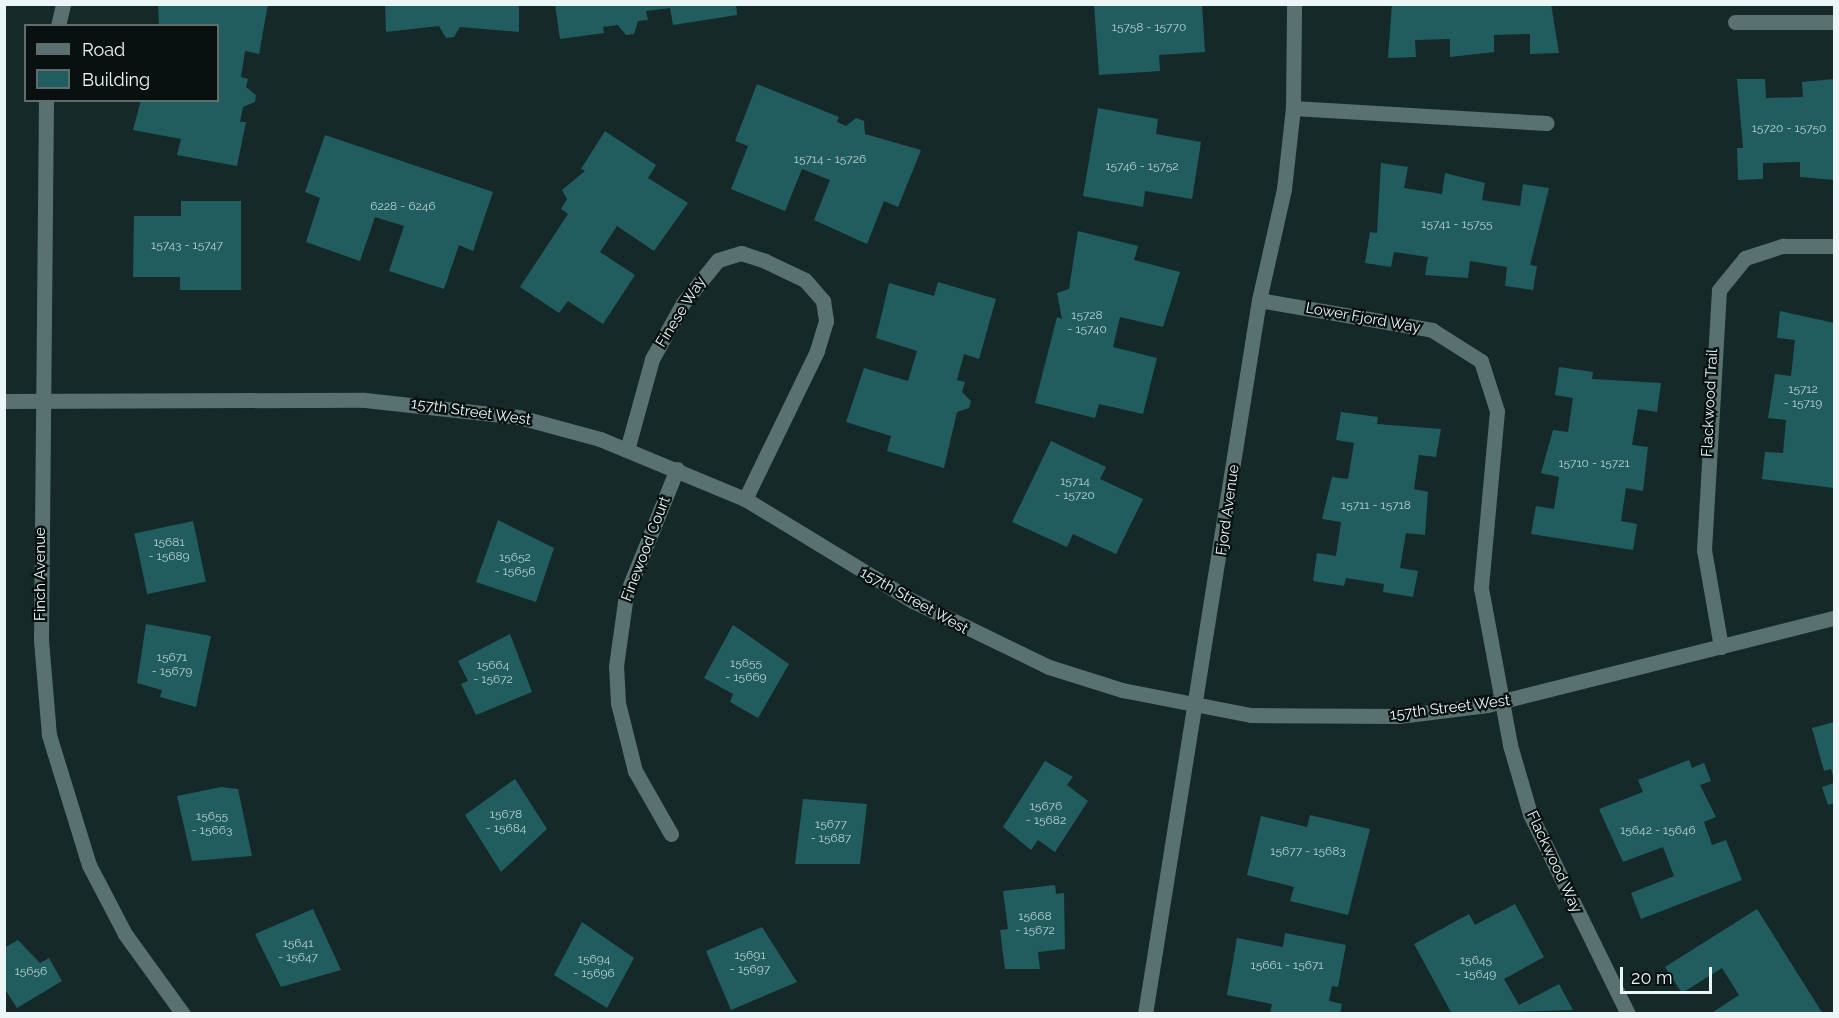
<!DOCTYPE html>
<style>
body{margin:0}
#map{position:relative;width:1839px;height:1018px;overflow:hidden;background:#162929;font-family:Raleway,sans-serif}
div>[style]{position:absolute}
.building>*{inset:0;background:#215d5f;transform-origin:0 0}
.minor>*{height:15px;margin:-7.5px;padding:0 7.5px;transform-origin:7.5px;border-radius:7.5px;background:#597171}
span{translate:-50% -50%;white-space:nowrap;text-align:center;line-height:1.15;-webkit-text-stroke:4.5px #081010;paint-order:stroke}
.number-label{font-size:12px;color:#b8d0d1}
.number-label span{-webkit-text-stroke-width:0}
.street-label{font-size:15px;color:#ebf7f7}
.frame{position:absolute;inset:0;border:6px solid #ebf7f7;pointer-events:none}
.legend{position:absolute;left:24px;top:24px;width:195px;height:78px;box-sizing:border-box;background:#081010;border:2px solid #636c6c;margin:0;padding:8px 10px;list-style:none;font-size:18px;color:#ebf7f7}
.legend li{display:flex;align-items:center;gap:12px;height:30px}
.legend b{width:30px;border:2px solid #636c6c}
.scale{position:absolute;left:1620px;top:967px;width:92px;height:27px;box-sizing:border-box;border:3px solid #ebf7f7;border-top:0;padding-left:8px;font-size:18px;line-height:21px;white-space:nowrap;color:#ebf7f7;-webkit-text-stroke:4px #081010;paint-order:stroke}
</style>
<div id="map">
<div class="building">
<div style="clip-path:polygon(158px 4px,268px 4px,259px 54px,245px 51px,241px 77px,248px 79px,246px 87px,256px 95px,255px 102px,243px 107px,240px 122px,246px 122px,237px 166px,177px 155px,181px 139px,133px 130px,141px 100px,218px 100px,218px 26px,159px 26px)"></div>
<div style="clip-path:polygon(385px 4px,519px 4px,519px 32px,460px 27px,454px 37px,446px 38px,439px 26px,386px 32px)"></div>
<div style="clip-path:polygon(555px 4px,736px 4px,737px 15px,673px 25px,670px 8px,646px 11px,648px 20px,638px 21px,634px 34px,626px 35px,618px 25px,603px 27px,604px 33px,560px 39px)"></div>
<div style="clip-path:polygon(1094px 4px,1202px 4px,1205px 52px,1159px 55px,1160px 71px,1099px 75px)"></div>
<div style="clip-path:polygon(1392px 4px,1551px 4px,1559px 53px,1530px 54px,1530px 34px,1494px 35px,1494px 52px,1450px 57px,1450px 39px,1415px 40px,1416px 57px,1388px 58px)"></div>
<div style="clip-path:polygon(1737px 79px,1765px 79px,1766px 98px,1803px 97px,1802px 82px,1834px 79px,1834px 180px,1800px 177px,1800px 162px,1763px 163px,1763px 179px,1738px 180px,1737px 148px,1743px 148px)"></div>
<div style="clip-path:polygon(757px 84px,839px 117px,837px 122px,846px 126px,856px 118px,864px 121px,865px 134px,921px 150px,898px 207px,884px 201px,867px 244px,814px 220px,830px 180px,802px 169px,785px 211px,731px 189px,748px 146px,735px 141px)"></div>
<div style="clip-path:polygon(1098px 108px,1158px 119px,1156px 134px,1201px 142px,1192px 199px,1145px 191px,1143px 207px,1083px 196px)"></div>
<div style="clip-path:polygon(605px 131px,656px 165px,648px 178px,688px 203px,654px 251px,617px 226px,600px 252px,635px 275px,603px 324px,568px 301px,559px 313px,520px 287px,568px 214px,561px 209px,567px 199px,562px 190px,585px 171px,581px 169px)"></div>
<div style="clip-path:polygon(325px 135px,493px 192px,473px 251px,459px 245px,444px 289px,389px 271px,404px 226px,375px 217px,360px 261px,306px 242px,320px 198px,305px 192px)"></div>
<div style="clip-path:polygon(1381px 163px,1408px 167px,1404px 188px,1442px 194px,1445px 173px,1485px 183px,1482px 200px,1520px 206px,1523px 184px,1549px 188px,1530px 265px,1537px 266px,1533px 290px,1505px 286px,1507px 267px,1470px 261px,1468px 278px,1425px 275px,1428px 257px,1394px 252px,1391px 267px,1365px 263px,1370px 232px,1377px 233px)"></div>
<div style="clip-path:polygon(181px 201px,241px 201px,241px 290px,180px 290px,180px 277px,133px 277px,134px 216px,181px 216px)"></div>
<div style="clip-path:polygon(1078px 231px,1138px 246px,1134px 260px,1180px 272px,1163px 327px,1120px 317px,1113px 347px,1157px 358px,1143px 414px,1099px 404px,1095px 418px,1035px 403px,1057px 317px,1062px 319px,1057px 293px,1069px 289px)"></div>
<div style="clip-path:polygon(938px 282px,996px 299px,979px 359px,964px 354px,957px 380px,965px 382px,962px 392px,971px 401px,969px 408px,957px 412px,944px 468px,887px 451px,891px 436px,846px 422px,864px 368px,908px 381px,917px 351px,876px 338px,889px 283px,934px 296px)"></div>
<div style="clip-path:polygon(1780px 311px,1834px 323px,1834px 488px,1762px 479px,1765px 452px,1783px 453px,1786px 420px,1768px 418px,1775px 374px,1791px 376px,1795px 340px,1777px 338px)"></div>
<div style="clip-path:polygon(1559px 367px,1593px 372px,1592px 379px,1661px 383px,1657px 412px,1638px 409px,1632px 445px,1648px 447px,1643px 491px,1626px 488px,1621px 521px,1637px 524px,1633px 550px,1531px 534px,1536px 506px,1554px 509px,1559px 477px,1541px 473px,1553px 430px,1568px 432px,1573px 398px,1555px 395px)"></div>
<div style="clip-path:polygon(1341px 412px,1378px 417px,1377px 424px,1441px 429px,1436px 457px,1419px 455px,1414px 489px,1428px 492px,1425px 535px,1406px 533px,1400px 568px,1418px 571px,1413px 597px,1383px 592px,1384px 584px,1346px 578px,1344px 586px,1313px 581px,1317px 553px,1336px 556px,1341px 522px,1322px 519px,1332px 477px,1348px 479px,1354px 443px,1336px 440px)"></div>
<div style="clip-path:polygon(1051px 441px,1106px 467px,1100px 479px,1143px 499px,1116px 554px,1073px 534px,1067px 547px,1012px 522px)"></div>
<div style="clip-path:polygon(498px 520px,554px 548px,536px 602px,476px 582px)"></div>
<div style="left:193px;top:521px;width:62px;height:60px;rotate:78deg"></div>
<div style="clip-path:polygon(146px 624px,211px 636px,196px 707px,160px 697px,162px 690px,137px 683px)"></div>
<div style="clip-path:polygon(733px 625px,789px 664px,758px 718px,730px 702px,733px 694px,704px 678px)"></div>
<div style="clip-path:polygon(510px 634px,532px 692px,476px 715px,461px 684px,468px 681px,458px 661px)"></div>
<div style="clip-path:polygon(1834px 722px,1834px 780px,1831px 769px,1824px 771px,1812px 728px)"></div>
<div style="clip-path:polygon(1689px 760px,1692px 768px,1704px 763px,1711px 781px,1700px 785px,1716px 817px,1704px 822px,1712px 845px,1726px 840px,1742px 880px,1641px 919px,1631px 893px,1674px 876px,1663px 847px,1623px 862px,1599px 809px,1643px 792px,1638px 780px)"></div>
<div style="clip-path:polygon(1045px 761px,1073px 777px,1067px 785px,1088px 801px,1055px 852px,1038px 840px,1031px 850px,1003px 827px)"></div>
<div style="clip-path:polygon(515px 779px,547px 829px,501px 872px,465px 815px)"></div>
<div style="clip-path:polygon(1834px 783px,1834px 803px,1828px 805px,1822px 787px)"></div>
<div style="clip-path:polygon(221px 787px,238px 789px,252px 856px,192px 861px,177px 796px)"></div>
<div style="clip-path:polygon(803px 799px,867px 804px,860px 864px,795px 864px)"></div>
<div style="clip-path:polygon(1310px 815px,1370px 829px,1348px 915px,1290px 901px,1294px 887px,1247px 875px,1261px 816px,1307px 827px)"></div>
<div style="clip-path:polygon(1055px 885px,1056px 894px,1064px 893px,1065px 949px,1038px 952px,1040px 969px,1005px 969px,1000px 930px,1008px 929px,1003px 891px)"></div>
<div style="clip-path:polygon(1515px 904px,1544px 957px,1504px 979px,1519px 1005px,1559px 984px,1573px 1010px,1452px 1014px,1414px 944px,1469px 914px,1475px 925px)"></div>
<div style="clip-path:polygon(313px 909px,341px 970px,281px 987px,255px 934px)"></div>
<div style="clip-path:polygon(1757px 909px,1823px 1014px,1710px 1014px,1739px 995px,1722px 968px,1682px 993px,1665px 967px)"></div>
<div style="clip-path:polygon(582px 922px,634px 958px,607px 1008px,554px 975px)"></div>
<div style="clip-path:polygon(762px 927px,797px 982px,731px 1010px,706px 951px)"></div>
<div style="clip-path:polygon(1285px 933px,1346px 945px,1338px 987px,1332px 986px,1329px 1001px,1342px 1004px,1340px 1014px,1270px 1014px,1272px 1004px,1227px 995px,1237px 938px,1283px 947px)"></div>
<div style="clip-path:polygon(18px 940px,40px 963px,49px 958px,62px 981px,17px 1008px,4px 988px,4px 948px)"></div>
</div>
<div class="minor">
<div style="left:1735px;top:22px;width:99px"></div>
<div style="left:58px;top:26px;width:23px;rotate:-77deg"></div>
<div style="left:46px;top:100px;width:540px;rotate:90.53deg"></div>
<div style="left:41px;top:640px;width:95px;rotate:85.2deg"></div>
<div style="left:49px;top:735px;width:136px;rotate:72.9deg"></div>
<div style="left:89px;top:865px;width:78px;rotate:62.4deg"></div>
<div style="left:125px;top:934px;width:99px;rotate:54.1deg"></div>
<div style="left:1293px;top:108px;width:254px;rotate:3.4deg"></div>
<div style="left:1259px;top:300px;width:176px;rotate:9.8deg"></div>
<div style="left:1432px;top:330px;width:58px;rotate:32.3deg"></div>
<div style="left:1481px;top:361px;width:52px;rotate:72.3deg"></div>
<div style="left:1497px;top:411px;width:178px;rotate:95.2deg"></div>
<div style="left:1481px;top:588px;width:160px;rotate:79.5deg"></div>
<div style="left:1510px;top:745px;width:72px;rotate:73.8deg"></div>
<div style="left:1530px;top:814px;width:223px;rotate:63.9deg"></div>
<div style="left:4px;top:401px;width:361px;rotate:-0.2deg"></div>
<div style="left:365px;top:400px;width:155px;rotate:6.3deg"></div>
<div style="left:519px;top:417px;width:84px;rotate:15.2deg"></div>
<div style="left:600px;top:439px;width:157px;rotate:22.5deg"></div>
<div style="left:745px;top:499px;width:197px;rotate:31.3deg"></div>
<div style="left:913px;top:601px;width:151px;rotate:25.9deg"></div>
<div style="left:1049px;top:667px;width:77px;rotate:17.5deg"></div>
<div style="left:1122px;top:690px;width:131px;rotate:11deg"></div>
<div style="left:1251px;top:715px;width:148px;rotate:0.4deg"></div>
<div style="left:1399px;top:716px;width:89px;rotate:-7.1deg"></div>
<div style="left:1487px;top:705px;width:358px;rotate:-14.1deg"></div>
<div style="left:627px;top:450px;width:94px;rotate:-74.6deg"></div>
<div style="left:652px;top:359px;width:64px;rotate:-61deg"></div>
<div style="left:683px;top:303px;width:55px;rotate:-50.9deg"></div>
<div style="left:718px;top:260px;width:24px;rotate:-17deg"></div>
<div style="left:741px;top:253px;width:25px;rotate:18deg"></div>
<div style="left:765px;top:261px;width:44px;rotate:25.4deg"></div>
<div style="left:805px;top:280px;width:28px;rotate:49deg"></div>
<div style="left:823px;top:301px;width:20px;rotate:81deg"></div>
<div style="left:826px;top:321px;width:31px;rotate:107deg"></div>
<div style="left:817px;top:351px;width:165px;rotate:115.9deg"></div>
<div style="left:1721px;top:647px;width:98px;rotate:-99.9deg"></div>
<div style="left:1704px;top:550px;width:260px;rotate:-86.7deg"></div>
<div style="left:1719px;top:290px;width:41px;rotate:-50.9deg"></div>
<div style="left:1745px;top:258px;width:40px;rotate:-18deg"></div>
<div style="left:1783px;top:246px;width:51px"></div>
<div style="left:671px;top:834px;width:73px;rotate:-119.7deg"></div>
<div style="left:635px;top:771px;width:70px;rotate:-104deg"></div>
<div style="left:618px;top:703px;width:37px;rotate:-93deg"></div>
<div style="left:616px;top:666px;width:72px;rotate:-82deg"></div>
<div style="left:626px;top:595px;width:136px;rotate:-68deg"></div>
<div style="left:1145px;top:1014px;width:723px;rotate:-80.93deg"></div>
<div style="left:1259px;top:300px;width:114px;rotate:-77.3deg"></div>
<div style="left:1284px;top:189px;width:81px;rotate:-83.7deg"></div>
<div style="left:1293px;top:108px;width:104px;rotate:-89.4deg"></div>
</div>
<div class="number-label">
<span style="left:1149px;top:28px">15758 - 15770</span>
<span style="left:1789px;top:129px">15720 - 15750</span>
<span style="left:830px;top:160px">15714 - 15726</span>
<span style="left:1142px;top:167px">15746 - 15752</span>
<span style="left:403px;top:207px">6228 - 6246</span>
<span style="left:1457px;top:225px">15741 - 15755</span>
<span style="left:187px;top:246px">15743 - 15747</span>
<span style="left:1087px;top:323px">15728<br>- 15740</span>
<span style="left:1803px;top:397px">15712<br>- 15719</span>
<span style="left:1594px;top:464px">15710 - 15721</span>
<span style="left:1075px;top:489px">15714<br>- 15720</span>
<span style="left:1376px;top:506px">15711 - 15718</span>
<span style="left:169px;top:550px">15681<br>- 15689</span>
<span style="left:515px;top:565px">15652<br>- 15656</span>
<span style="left:172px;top:665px">15671<br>- 15679</span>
<span style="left:746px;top:671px">15655<br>- 15669</span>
<span style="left:493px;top:673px">15664<br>- 15672</span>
<span style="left:1046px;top:814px">15676<br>- 15682</span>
<span style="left:506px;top:822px">15678<br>- 15684</span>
<span style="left:212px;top:824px">15655<br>- 15663</span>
<span style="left:831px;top:832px">15677<br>- 15687</span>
<span style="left:1658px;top:831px">15642 - 15646</span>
<span style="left:1308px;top:852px">15677 - 15683</span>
<span style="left:1035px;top:924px">15668<br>- 15672</span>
<span style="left:298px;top:951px">15641<br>- 15647</span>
<span style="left:750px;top:963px">15691<br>- 15697</span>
<span style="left:594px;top:967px">15694<br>- 15696</span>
<span style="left:1476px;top:968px">15645<br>- 15649</span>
<span style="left:1287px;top:966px">15661 - 15671</span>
<span style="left:31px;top:972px">15656</span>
</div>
<div class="street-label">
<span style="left:681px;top:312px;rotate:-58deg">Finese Way</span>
<span style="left:1363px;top:318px;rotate:10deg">Lower Fjord Way</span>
<span style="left:1710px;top:403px;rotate:-87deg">Flackwood Trail</span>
<span style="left:471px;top:412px;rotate:8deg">157th Street West</span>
<span style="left:1228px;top:510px;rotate:-82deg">Fjord Avenue</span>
<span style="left:646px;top:549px;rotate:-69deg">Finewood Court</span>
<span style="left:41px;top:574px;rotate:-90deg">Finch Avenue</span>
<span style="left:914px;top:601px;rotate:29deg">157th Street West</span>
<span style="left:1450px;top:708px;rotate:-7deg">157th Street West</span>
<span style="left:1554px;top:862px;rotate:65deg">Flackwood Way</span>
</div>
<div class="frame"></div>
<ul class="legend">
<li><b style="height:8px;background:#597171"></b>Road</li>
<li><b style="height:16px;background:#215d5f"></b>Building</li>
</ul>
<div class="scale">20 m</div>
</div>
